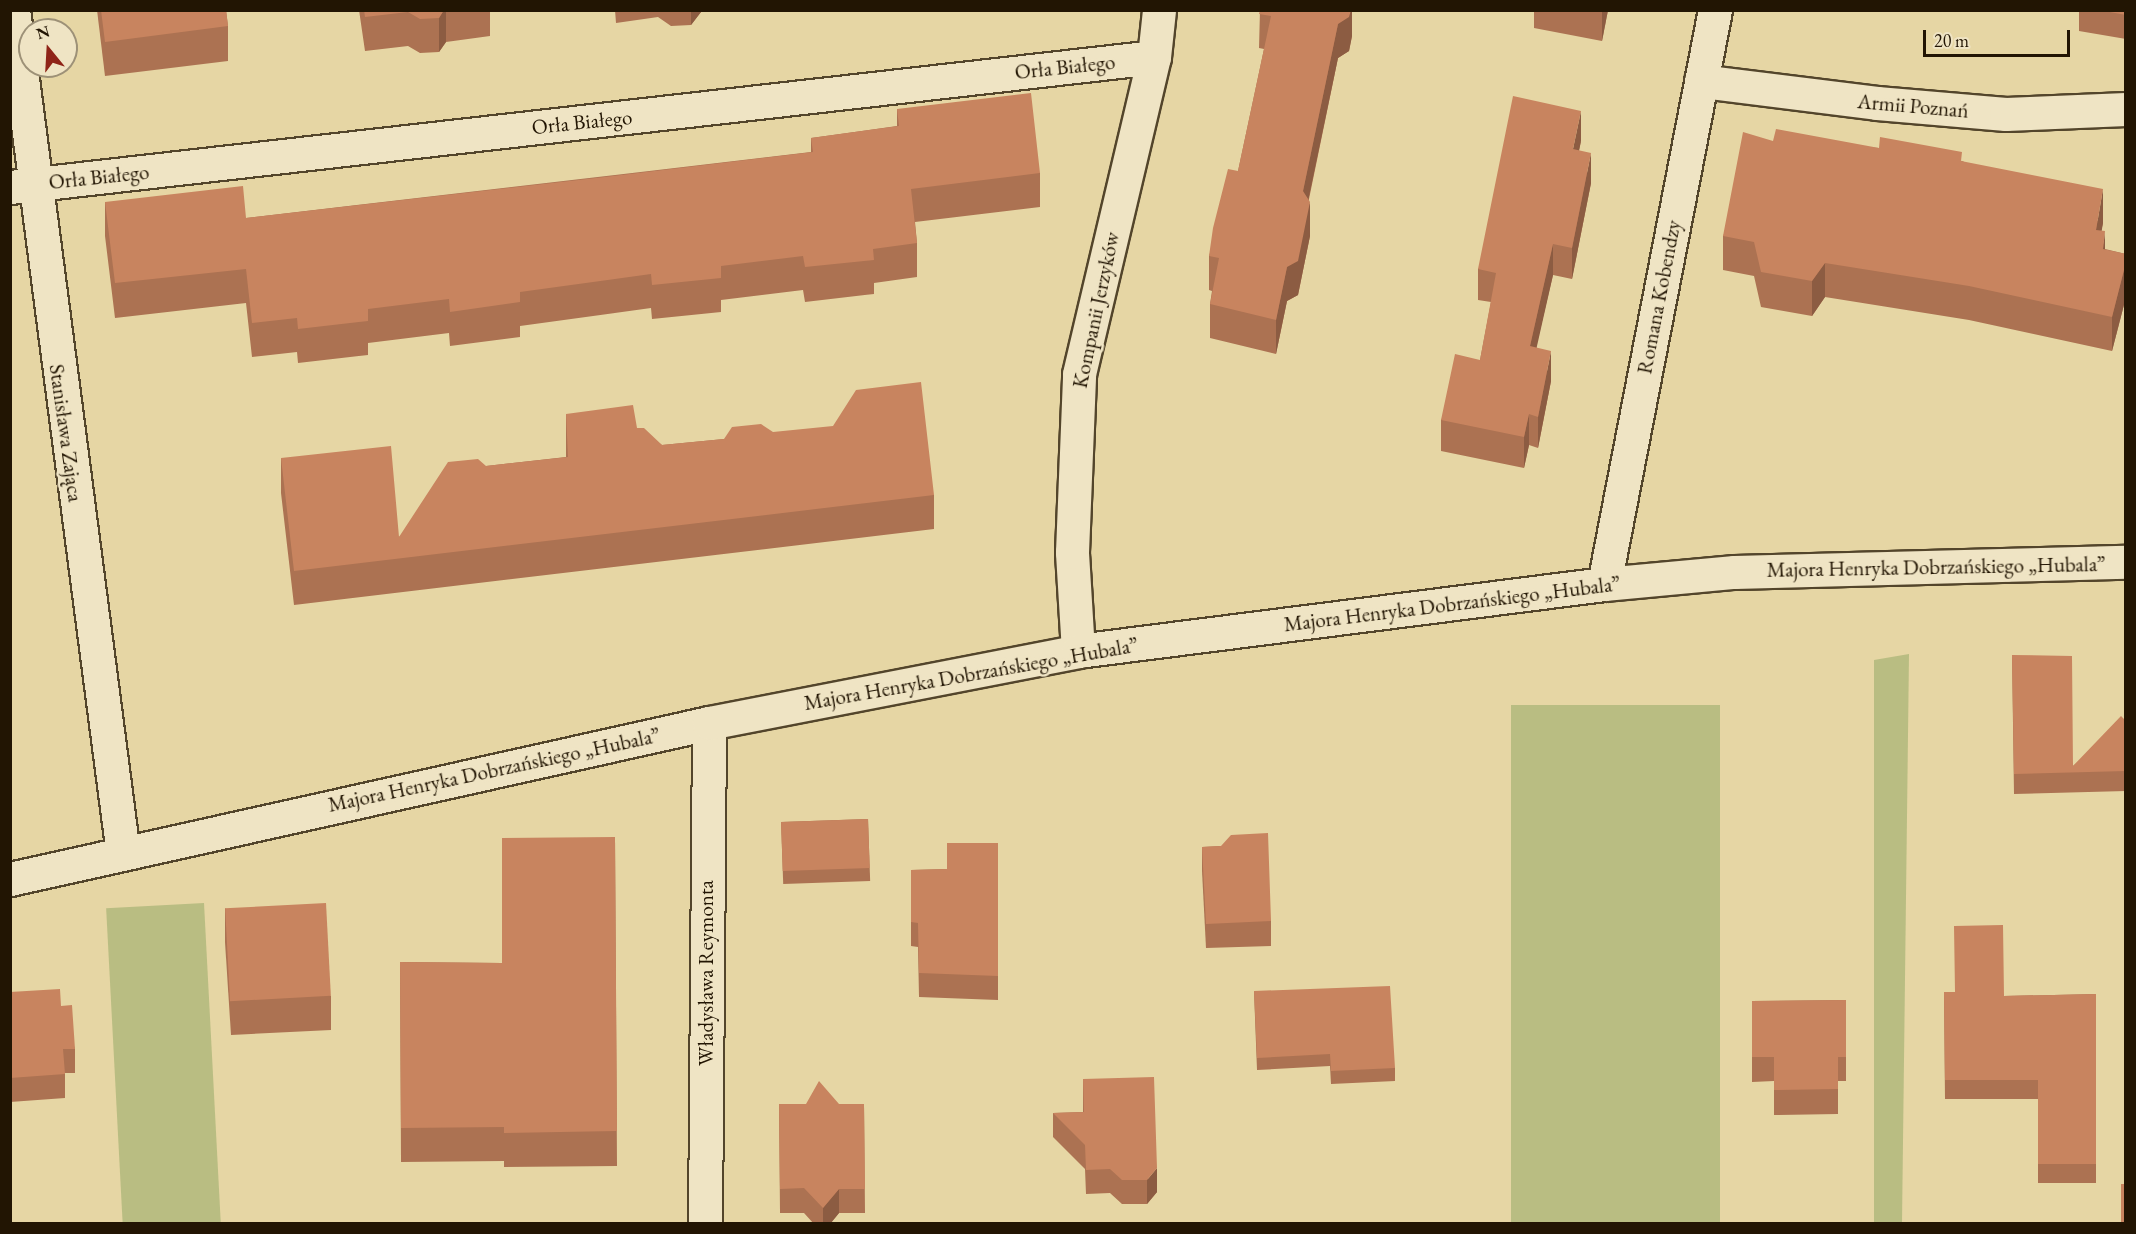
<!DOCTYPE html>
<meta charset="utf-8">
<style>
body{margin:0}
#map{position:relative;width:2136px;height:1234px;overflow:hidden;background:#e6d6a4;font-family:"EB Garamond",serif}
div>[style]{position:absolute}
.green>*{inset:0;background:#b9bd82;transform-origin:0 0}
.roads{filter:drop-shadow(2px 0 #53452b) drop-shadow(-2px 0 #53452b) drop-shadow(0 2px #53452b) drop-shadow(0 -2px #53452b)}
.street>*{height:33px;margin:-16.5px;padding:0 16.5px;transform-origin:16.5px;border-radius:16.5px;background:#efe4c4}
.secondary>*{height:33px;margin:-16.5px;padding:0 16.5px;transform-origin:16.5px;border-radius:16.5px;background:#efe4c4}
.wall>*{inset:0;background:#ac7252;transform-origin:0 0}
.shaded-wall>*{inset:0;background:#8c5c42}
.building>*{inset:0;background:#c8845f;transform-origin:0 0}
span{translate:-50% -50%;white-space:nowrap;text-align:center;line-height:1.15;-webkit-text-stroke:5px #efe4c4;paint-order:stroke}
.street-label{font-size:21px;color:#221503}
.frame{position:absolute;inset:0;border:12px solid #221503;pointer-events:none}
.north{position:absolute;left:18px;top:18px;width:60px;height:60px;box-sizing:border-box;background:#efe4c4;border:2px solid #9d9177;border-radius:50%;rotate:342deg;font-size:16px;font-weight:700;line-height:24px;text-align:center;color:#221503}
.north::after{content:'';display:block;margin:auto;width:21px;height:27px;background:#8f2418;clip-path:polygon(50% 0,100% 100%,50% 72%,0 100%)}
.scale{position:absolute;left:1923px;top:30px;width:147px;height:27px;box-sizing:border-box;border:3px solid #221503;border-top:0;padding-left:8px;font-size:18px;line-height:21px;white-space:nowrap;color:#221503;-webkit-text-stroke:4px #efe4c4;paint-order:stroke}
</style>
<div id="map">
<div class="green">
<div style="clip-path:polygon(1909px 654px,1902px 1223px,1874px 1223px,1874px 660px)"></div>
<div style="left:1511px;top:705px;width:209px;height:518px"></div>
<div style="left:204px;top:903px;width:320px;height:98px;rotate:87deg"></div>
</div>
<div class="roads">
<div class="street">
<div style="left:13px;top:10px;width:851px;rotate:82.57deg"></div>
<div style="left:1701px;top:81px;width:177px;rotate:7.1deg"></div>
<div style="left:1877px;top:103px;width:129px;rotate:4.9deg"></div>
<div style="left:2006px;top:114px;width:120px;rotate:-2.4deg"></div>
<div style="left:10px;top:187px;width:1151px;rotate:-6.48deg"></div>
<div style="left:1604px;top:584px;width:585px;rotate:-79.06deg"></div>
<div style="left:1078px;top:651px;width:99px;rotate:-93.5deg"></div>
<div style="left:1072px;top:552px;width:178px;rotate:-87.7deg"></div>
<div style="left:1079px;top:374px;width:326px;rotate:-76.7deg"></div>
<div style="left:1154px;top:57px;width:47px;rotate:-83.9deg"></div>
<div style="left:705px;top:1224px;width:501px;rotate:-89.54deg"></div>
</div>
<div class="secondary">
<div style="left:10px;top:879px;width:716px;rotate:-12.58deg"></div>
<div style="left:709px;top:723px;width:376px;rotate:-11deg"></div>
<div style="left:1078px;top:651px;width:530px;rotate:-7.26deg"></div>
<div style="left:1604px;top:584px;width:131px;rotate:-5.3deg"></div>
<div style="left:1734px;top:572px;width:392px;rotate:-1.5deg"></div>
</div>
</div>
<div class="wall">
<div style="clip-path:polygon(97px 10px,226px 10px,228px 26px,228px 61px,105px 76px)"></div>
<div style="clip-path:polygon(359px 10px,490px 10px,490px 36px,446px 42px,439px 52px,420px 53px,408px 46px,365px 51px)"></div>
<div style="clip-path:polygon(615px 10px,717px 10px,701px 12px,691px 25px,671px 26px,658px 17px,616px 23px)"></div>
<div style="clip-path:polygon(1260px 10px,1355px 10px,1352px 12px,1352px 36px,1349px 51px,1338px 58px,1309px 199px,1310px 236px,1298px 295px,1287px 301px,1276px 354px,1210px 338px,1210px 304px,1212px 291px,1209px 290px,1209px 256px,1238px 171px,1264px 49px,1259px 48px)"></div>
<div style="clip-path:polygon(1534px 10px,1608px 10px,1602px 41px,1534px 28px)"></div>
<div style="clip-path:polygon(2079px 10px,2126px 10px,2126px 39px,2079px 31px)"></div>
<div style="clip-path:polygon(897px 109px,1040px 173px,1040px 207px,915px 222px,917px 243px,917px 277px,874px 283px,874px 294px,805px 302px,803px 290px,721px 300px,721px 312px,652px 319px,651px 308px,520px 326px,520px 337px,450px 346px,449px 333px,368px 343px,368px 355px,298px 363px,297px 352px,252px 357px,246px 303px,115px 318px,105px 236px,105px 202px,246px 218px,811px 152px,811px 138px,897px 126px)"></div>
<div style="clip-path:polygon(1581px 141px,1579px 150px,1591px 183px,1572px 279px,1553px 275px,1536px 347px,1551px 381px,1538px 448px,1529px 445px,1524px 468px,1441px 451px,1441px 420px,1480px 360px,1491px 302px,1478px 300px,1478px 269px)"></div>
<div style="clip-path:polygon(1773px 141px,1879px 148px,1962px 161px,2103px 223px,2101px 231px,2105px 249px,2126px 254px,2126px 297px,2112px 351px,1969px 320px,1825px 297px,1812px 316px,1761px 307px,1754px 276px,1723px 270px,1723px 236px)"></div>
<div style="clip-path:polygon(566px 414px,637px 428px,662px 445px,724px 439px,773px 432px,934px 495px,934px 529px,294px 605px,281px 493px,281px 458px,399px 537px,486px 466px,566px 457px)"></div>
<div style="clip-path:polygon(2012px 655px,2073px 766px,2126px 721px,2126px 791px,2014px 794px)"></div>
<div style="left:868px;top:819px;width:62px;height:87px;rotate:88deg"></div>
<div style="clip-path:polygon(615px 837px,617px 1166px,504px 1167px,504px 1161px,401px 1162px,400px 962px,502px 963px)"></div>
<div style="clip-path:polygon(998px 843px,998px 1000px,919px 997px,918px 947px,911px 946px,911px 870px,947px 869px)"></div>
<div style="clip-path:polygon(1221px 846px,1271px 921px,1271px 946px,1206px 948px,1202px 871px,1202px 847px)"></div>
<div style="clip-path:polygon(225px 908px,331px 996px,331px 1030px,231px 1035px,225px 942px)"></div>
<div style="clip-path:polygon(1254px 991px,1395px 1068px,1395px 1081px,1331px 1084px,1330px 1066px,1257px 1070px)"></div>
<div style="clip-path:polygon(10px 992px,61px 1006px,75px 1049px,75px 1073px,65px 1073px,65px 1098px,10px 1102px)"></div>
<div style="clip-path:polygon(1944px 992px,2004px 996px,2096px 994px,2096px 1183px,2038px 1183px,2038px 1099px,1945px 1099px)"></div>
<div style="clip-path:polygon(1846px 1000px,1846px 1081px,1838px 1081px,1838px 1114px,1774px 1115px,1774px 1081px,1752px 1082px,1752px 1001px)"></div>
<div style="clip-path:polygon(1083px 1079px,1157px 1192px,1147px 1204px,1122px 1204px,1110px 1193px,1086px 1194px,1085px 1169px,1053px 1137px,1053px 1113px,1083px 1112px)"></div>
<div style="clip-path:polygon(779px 1104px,864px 1104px,865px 1213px,839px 1213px,830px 1224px,814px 1224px,804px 1213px,780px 1213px)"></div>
</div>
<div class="shaded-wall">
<div style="clip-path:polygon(444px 10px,446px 10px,446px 42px,439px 52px,439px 18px)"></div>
<div style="clip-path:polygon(691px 10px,701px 10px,701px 12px,691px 25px)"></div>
<div style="clip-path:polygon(1343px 10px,1355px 10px,1352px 12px,1352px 36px,1349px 51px,1338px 58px,1303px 225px,1303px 191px,1338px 24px)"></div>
<div style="clip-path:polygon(1602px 10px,1608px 10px,1602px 41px)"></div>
<div style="clip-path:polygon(1581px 111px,1581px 141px,1573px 180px,1573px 149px)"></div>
<div style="clip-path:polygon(1591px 153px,1591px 183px,1572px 279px,1572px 248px)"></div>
<div style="clip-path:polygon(2103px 189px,2103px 223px,2096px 264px,2096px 230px)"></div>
<div style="clip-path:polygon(1310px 202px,1310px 236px,1298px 295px,1287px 301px,1276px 354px,1276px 320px,1287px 267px)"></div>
<div style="clip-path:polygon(2105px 231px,2105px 266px,2103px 249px)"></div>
<div style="clip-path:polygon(1553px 244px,1553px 275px,1530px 377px,1530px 346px)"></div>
<div style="clip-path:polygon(2126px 262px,2126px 297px,2112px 351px,2112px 317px)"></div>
<div style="clip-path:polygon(1825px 263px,1825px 297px,1812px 316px,1812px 281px)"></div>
<div style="clip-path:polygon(1551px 351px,1551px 381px,1538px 448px,1538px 417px)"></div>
<div style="clip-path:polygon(1529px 414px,1529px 445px,1524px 468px,1524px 437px)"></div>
<div style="clip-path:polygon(1157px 1168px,1157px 1192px,1147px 1204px,1147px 1180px)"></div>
<div style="clip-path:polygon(839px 1189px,839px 1213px,830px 1224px,823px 1224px,823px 1208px)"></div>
</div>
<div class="building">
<div style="clip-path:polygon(101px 10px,226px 10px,228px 26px,105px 42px)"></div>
<div style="clip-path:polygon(364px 10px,444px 10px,439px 18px,420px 19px,408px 12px,365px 17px)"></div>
<div style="clip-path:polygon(1260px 10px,1351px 10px,1349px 17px,1338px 24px,1303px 191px,1310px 202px,1298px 261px,1287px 267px,1276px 320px,1210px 304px,1219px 258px,1209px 256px,1213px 228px,1228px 169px,1238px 171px,1271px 16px,1259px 14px)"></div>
<div style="clip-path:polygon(2099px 10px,2126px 10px,2126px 15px)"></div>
<div style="clip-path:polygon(1031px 93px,1040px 173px,911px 189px,917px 243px,873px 249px,874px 260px,805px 267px,803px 256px,721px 266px,721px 278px,652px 285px,651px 274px,520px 292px,520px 302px,450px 312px,449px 299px,368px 309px,368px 321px,298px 329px,297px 318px,252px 323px,246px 269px,115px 283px,105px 202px,243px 186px,246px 218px,596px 178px,813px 152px,811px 138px,899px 126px,897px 109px)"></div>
<div style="clip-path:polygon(1513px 96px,1581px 111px,1573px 149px,1591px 153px,1572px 248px,1553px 244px,1530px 346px,1551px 351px,1538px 417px,1529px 414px,1524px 437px,1441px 420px,1455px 354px,1480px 360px,1496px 273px,1478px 269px)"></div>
<div style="clip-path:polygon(1776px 129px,1879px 148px,1880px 137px,1962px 152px,1961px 161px,2103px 189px,2096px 230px,2105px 231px,2103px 249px,2126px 254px,2126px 262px,2112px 317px,1969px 286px,1825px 263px,1812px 281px,1761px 272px,1754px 242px,1723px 236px,1743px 132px,1773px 141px)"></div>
<div style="clip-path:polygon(921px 382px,934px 495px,294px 571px,281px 458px,391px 446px,399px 537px,448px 462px,478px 459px,486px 466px,568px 457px,566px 414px,633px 405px,637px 428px,644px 428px,662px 445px,724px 439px,732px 427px,761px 424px,773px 432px,833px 426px,856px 390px)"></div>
<div style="clip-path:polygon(2012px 655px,2072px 656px,2073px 766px,2121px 716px,2126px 721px,2126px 771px,2014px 774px)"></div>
<div style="left:868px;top:819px;width:49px;height:87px;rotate:88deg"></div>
<div style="clip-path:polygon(1268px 833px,1271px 921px,1206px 924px,1202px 847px,1221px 846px,1231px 835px)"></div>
<div style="clip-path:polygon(615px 837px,617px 1131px,504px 1133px,504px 1127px,401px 1128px,400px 962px,502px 963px,502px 838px)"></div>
<div style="clip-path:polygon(947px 843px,998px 843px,998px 976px,919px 973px,918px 923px,911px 922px,911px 870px,947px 869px)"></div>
<div style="left:326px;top:903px;width:93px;height:101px;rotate:87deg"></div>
<div style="clip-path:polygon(2003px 925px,2004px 996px,2096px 994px,2096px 1164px,2038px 1164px,2038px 1080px,1945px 1080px,1944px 992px,1955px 992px,1954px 926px)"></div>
<div style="clip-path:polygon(1390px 986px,1395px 1068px,1331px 1071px,1330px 1054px,1257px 1058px,1254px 991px)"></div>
<div style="clip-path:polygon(60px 989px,61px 1006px,72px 1005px,75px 1049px,63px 1049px,65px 1074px,10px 1078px,10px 992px)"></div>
<div style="clip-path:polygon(1846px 1000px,1846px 1057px,1838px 1057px,1838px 1089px,1774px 1090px,1774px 1057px,1752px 1057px,1752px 1001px)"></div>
<div style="clip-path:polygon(1154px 1077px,1157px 1168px,1147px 1180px,1122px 1180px,1110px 1169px,1086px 1170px,1085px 1145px,1053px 1113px,1084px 1112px,1083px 1079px)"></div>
<div style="clip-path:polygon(819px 1081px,839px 1104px,864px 1104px,865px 1189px,839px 1189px,823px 1208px,804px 1188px,780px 1189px,779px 1104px,806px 1104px)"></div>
<div style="left:2121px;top:1184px;width:5px;height:40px"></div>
</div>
<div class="street-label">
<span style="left:1065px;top:67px;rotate:-6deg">Orła Białego</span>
<span style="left:1913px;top:106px;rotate:5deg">Armii Poznań</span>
<span style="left:582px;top:122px;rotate:-6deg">Orła Białego</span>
<span style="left:99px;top:177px;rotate:-6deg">Orła Białego</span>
<span style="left:1659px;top:297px;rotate:-79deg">Romana Kobendzy</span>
<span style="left:1096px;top:310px;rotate:-78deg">Kompanii Jerzyków</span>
<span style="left:66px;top:433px;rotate:82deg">Stanisława Zająca</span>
<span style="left:1936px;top:567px;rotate:-1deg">Majora Henryka Dobrzańskiego „Hubala”</span>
<span style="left:1452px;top:604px;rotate:-7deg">Majora Henryka Dobrzańskiego „Hubala”</span>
<span style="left:971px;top:674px;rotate:-10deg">Majora Henryka Dobrzańskiego „Hubala”</span>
<span style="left:494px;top:770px;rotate:-12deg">Majora Henryka Dobrzańskiego „Hubala”</span>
<span style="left:706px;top:973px;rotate:-90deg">Władysława Reymonta</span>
</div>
<div class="frame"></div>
<div class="north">N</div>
<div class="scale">20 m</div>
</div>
